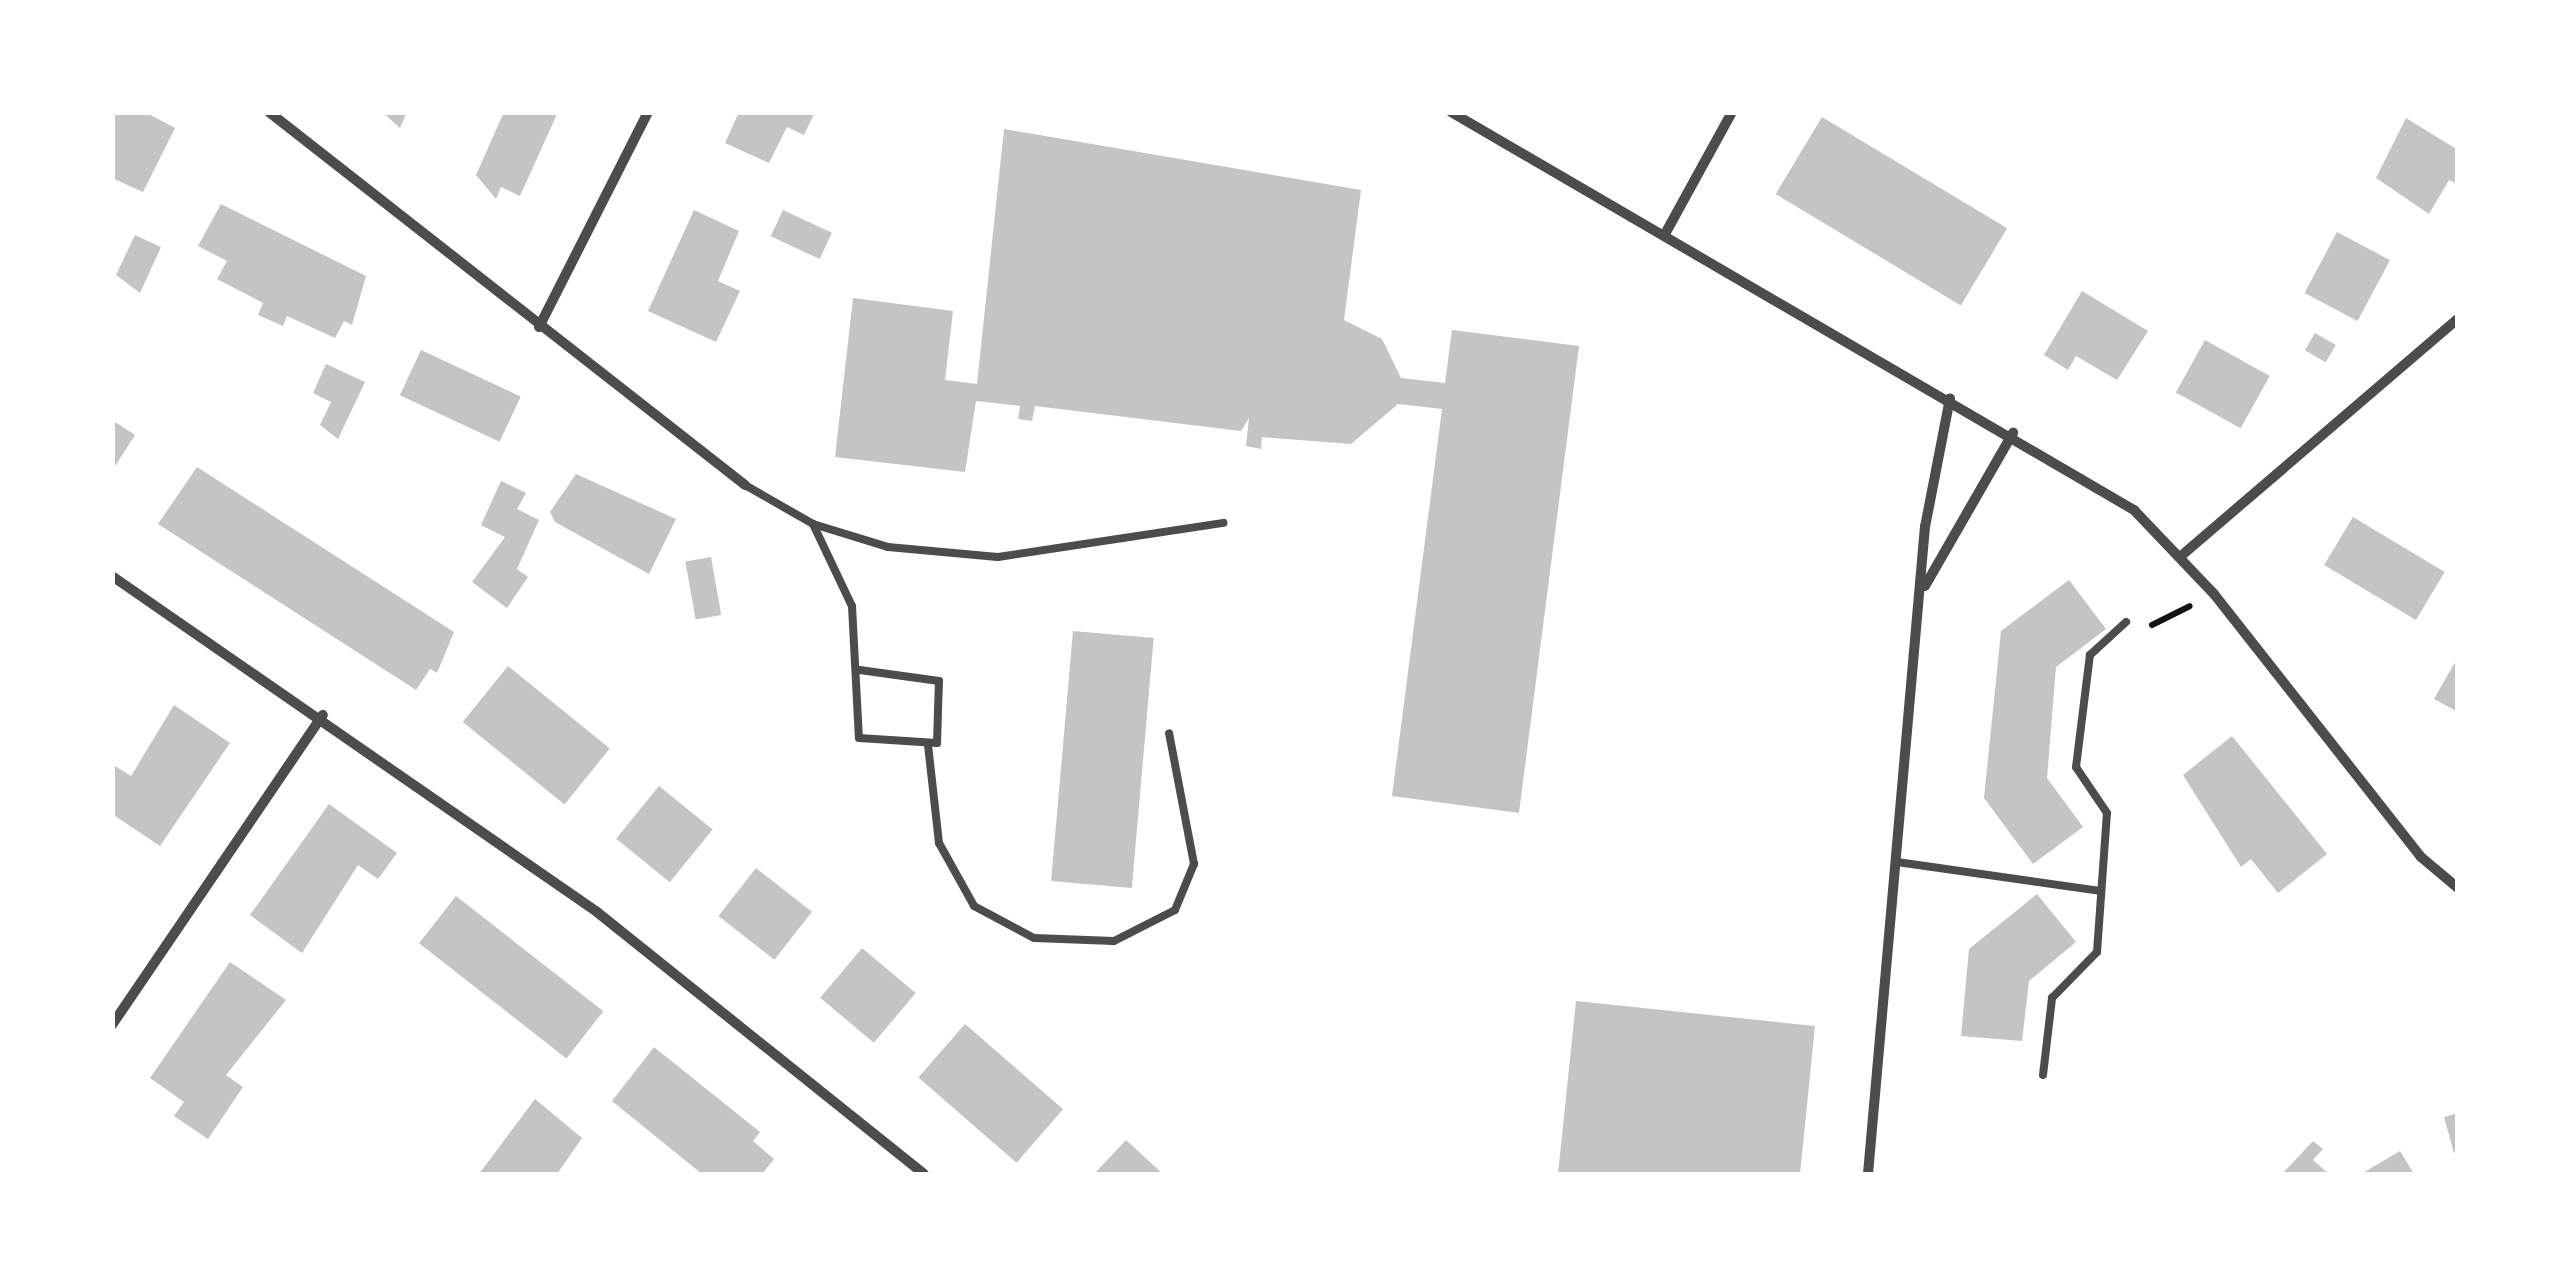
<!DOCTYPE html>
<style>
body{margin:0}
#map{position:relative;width:2570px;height:1287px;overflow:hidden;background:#fff;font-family:Overpass,sans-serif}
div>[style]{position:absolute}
.building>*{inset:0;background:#c4c4c4;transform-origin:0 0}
.path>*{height:6px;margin:-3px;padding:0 3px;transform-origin:3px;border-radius:3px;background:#111}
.service>*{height:8px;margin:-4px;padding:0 4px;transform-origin:4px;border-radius:4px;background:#4c4c4c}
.minor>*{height:10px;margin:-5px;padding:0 5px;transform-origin:5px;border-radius:5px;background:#4c4c4c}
span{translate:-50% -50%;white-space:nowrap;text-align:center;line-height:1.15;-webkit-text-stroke:8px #fff;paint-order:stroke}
.frame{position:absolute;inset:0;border:115px solid #fff;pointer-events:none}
</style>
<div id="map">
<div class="building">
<div style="clip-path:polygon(112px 112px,145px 112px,175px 128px,143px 192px,112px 178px)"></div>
<div style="clip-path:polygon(382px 112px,407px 112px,400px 128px)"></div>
<div style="clip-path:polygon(504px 112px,558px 112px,520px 196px,501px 187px,496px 199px,476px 175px)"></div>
<div style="clip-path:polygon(739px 112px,815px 112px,804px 135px,787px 127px,769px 163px,725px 143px)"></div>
<div style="left:1822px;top:117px;width:216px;height:90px;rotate:31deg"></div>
<div style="clip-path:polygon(2406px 118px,2458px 150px,2458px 184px,2449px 180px,2429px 214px,2376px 178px)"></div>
<div style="clip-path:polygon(1004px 129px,1361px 190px,1344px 320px,1382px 339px,1401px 378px,1445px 383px,1452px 330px,1579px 346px,1519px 813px,1392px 796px,1442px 409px,1398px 404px,1351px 444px,1262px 437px,1261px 449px,1246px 446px,1249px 418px,1241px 431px,1035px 406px,1032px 421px,1018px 419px,1020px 406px,976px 401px,965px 472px,835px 457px,853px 298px,953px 311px,945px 380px,977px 384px)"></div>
<div style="clip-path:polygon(221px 204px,366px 276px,352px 325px,344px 321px,335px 338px,287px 316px,283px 326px,258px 315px,263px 303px,217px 279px,227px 261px,198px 246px)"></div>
<div style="clip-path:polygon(694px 210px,739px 231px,718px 281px,740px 291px,716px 342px,648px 311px)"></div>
<div style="left:783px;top:210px;width:54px;height:29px;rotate:25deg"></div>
<div style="left:2337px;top:232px;width:60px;height:69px;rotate:28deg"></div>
<div style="clip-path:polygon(135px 235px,161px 247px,140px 293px,116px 275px)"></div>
<div style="clip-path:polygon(2082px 291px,2148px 331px,2117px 380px,2076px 356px,2068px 370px,2044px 355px)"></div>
<div style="left:2315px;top:333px;width:24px;height:20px;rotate:30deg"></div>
<div style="left:2205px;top:340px;width:74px;height:60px;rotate:29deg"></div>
<div style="left:421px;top:350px;width:110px;height:50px;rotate:25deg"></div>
<div style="clip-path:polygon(326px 364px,365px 382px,338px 439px,320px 425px,331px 402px,313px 393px)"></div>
<div style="clip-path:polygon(112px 420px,135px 435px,112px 471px)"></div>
<div style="clip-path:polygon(197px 467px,454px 632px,437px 673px,430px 669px,416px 690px,158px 524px)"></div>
<div style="clip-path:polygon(576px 474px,676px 519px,649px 574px,555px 522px,550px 512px)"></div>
<div style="clip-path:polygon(501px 481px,526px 493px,517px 509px,539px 520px,517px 569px,528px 577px,507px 608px,472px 582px,505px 537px,481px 525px)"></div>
<div style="left:2353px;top:517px;width:107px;height:56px;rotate:31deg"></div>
<div style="left:711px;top:557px;width:59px;height:26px;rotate:80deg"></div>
<div style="clip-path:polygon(2069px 580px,2106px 629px,2056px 667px,2047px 778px,2083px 827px,2033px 864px,1984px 798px,2001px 631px)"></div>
<div style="left:1073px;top:631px;width:81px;height:251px;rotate:5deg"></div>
<div style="clip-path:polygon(2458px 657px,2458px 712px,2434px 699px)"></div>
<div style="left:508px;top:666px;width:131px;height:72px;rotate:39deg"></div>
<div style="clip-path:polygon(174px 705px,230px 743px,160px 846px,112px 814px,112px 764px,131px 776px)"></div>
<div style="clip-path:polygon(2232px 736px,2327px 854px,2278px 893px,2251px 859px,2241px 867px,2183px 775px)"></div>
<div style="left:659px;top:786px;width:69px;height:68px;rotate:39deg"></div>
<div style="clip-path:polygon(329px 804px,397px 853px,378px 879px,358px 865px,302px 953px,250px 915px)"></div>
<div style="left:756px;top:868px;width:71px;height:61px;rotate:38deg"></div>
<div style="clip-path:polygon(2037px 894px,2076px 942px,2029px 981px,2022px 1041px,1961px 1036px,1969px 949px)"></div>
<div style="left:456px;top:896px;width:187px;height:60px;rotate:38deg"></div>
<div style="left:862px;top:948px;width:70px;height:65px;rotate:40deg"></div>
<div style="clip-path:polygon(230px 962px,286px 1000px,226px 1075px,243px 1087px,208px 1139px,174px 1116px,184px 1102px,150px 1078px)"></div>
<div style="clip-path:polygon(1576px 1001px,1815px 1026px,1800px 1174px,1558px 1174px)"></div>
<div style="left:965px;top:1024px;width:130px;height:71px;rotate:41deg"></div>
<div style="clip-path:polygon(654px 1047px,760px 1132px,753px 1141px,774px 1159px,762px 1174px,702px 1174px,612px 1101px)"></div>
<div style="clip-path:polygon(535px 1099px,582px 1138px,557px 1174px,479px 1174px)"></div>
<div style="clip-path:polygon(2458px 1113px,2458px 1152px,2454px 1153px,2444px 1117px)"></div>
<div style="clip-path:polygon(1126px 1140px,1163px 1174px,1094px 1174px)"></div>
<div style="clip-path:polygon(2313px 1141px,2323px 1149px,2313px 1160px,2329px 1174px,2282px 1174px)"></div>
<div style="clip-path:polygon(2400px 1151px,2414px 1174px,2361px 1174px)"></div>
</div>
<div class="path">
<div style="left:2152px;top:625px;width:42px;rotate:-26.6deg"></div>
</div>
<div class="service">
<div style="left:745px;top:485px;width:78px;rotate:29.8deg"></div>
<div style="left:813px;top:524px;width:78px;rotate:17deg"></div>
<div style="left:888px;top:547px;width:110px;rotate:5.2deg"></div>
<div style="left:998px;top:557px;width:228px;rotate:-8.6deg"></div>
<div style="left:813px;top:524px;width:91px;rotate:64.6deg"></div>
<div style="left:852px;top:606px;width:132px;rotate:87deg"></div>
<div style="left:859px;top:738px;width:78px;rotate:3.7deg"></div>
<div style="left:937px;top:743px;width:62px;rotate:-88.2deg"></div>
<div style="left:939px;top:681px;width:80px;rotate:-172.1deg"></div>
<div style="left:928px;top:745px;width:99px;rotate:83.6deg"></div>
<div style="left:939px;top:843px;width:72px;rotate:60.9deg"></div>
<div style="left:974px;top:906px;width:68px;rotate:28.1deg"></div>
<div style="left:1034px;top:938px;width:80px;rotate:2.1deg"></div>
<div style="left:1114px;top:941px;width:68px;rotate:-26.9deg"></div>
<div style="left:1175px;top:910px;width:50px;rotate:-67.6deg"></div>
<div style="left:1194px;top:864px;width:133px;rotate:-100.8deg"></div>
<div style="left:1897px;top:862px;width:205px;rotate:8.1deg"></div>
<div style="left:2043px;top:1075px;width:78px;rotate:-83.3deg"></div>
<div style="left:2052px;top:998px;width:64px;rotate:-45.6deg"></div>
<div style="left:2097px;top:952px;width:139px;rotate:-85.9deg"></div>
<div style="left:2107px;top:813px;width:55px;rotate:-124deg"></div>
<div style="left:2076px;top:767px;width:113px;rotate:-82.9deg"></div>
<div style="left:2090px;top:655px;width:49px;rotate:-42.5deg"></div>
</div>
<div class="minor">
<div style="left:269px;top:112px;width:605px;rotate:38.08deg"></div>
<div style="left:1451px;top:112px;width:791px;rotate:30.23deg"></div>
<div style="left:2134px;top:510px;width:116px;rotate:46.4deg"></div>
<div style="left:2214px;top:594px;width:335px;rotate:51.8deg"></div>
<div style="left:2421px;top:857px;width:48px;rotate:40deg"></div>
<div style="left:1665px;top:234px;width:139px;rotate:-61.2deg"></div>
<div style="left:539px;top:327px;width:241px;rotate:-63.1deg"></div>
<div style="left:2181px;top:556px;width:365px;rotate:-40.6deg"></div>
<div style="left:112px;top:576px;width:590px;rotate:34.71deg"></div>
<div style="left:597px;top:912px;width:419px;rotate:38.7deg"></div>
<div style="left:1925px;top:586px;width:177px;rotate:-60.1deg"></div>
<div style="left:112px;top:1025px;width:375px;rotate:-55.8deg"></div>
<div style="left:1868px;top:1174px;width:650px;rotate:-84.97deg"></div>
<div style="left:1925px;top:527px;width:131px;rotate:-79deg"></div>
</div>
<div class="frame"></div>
</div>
